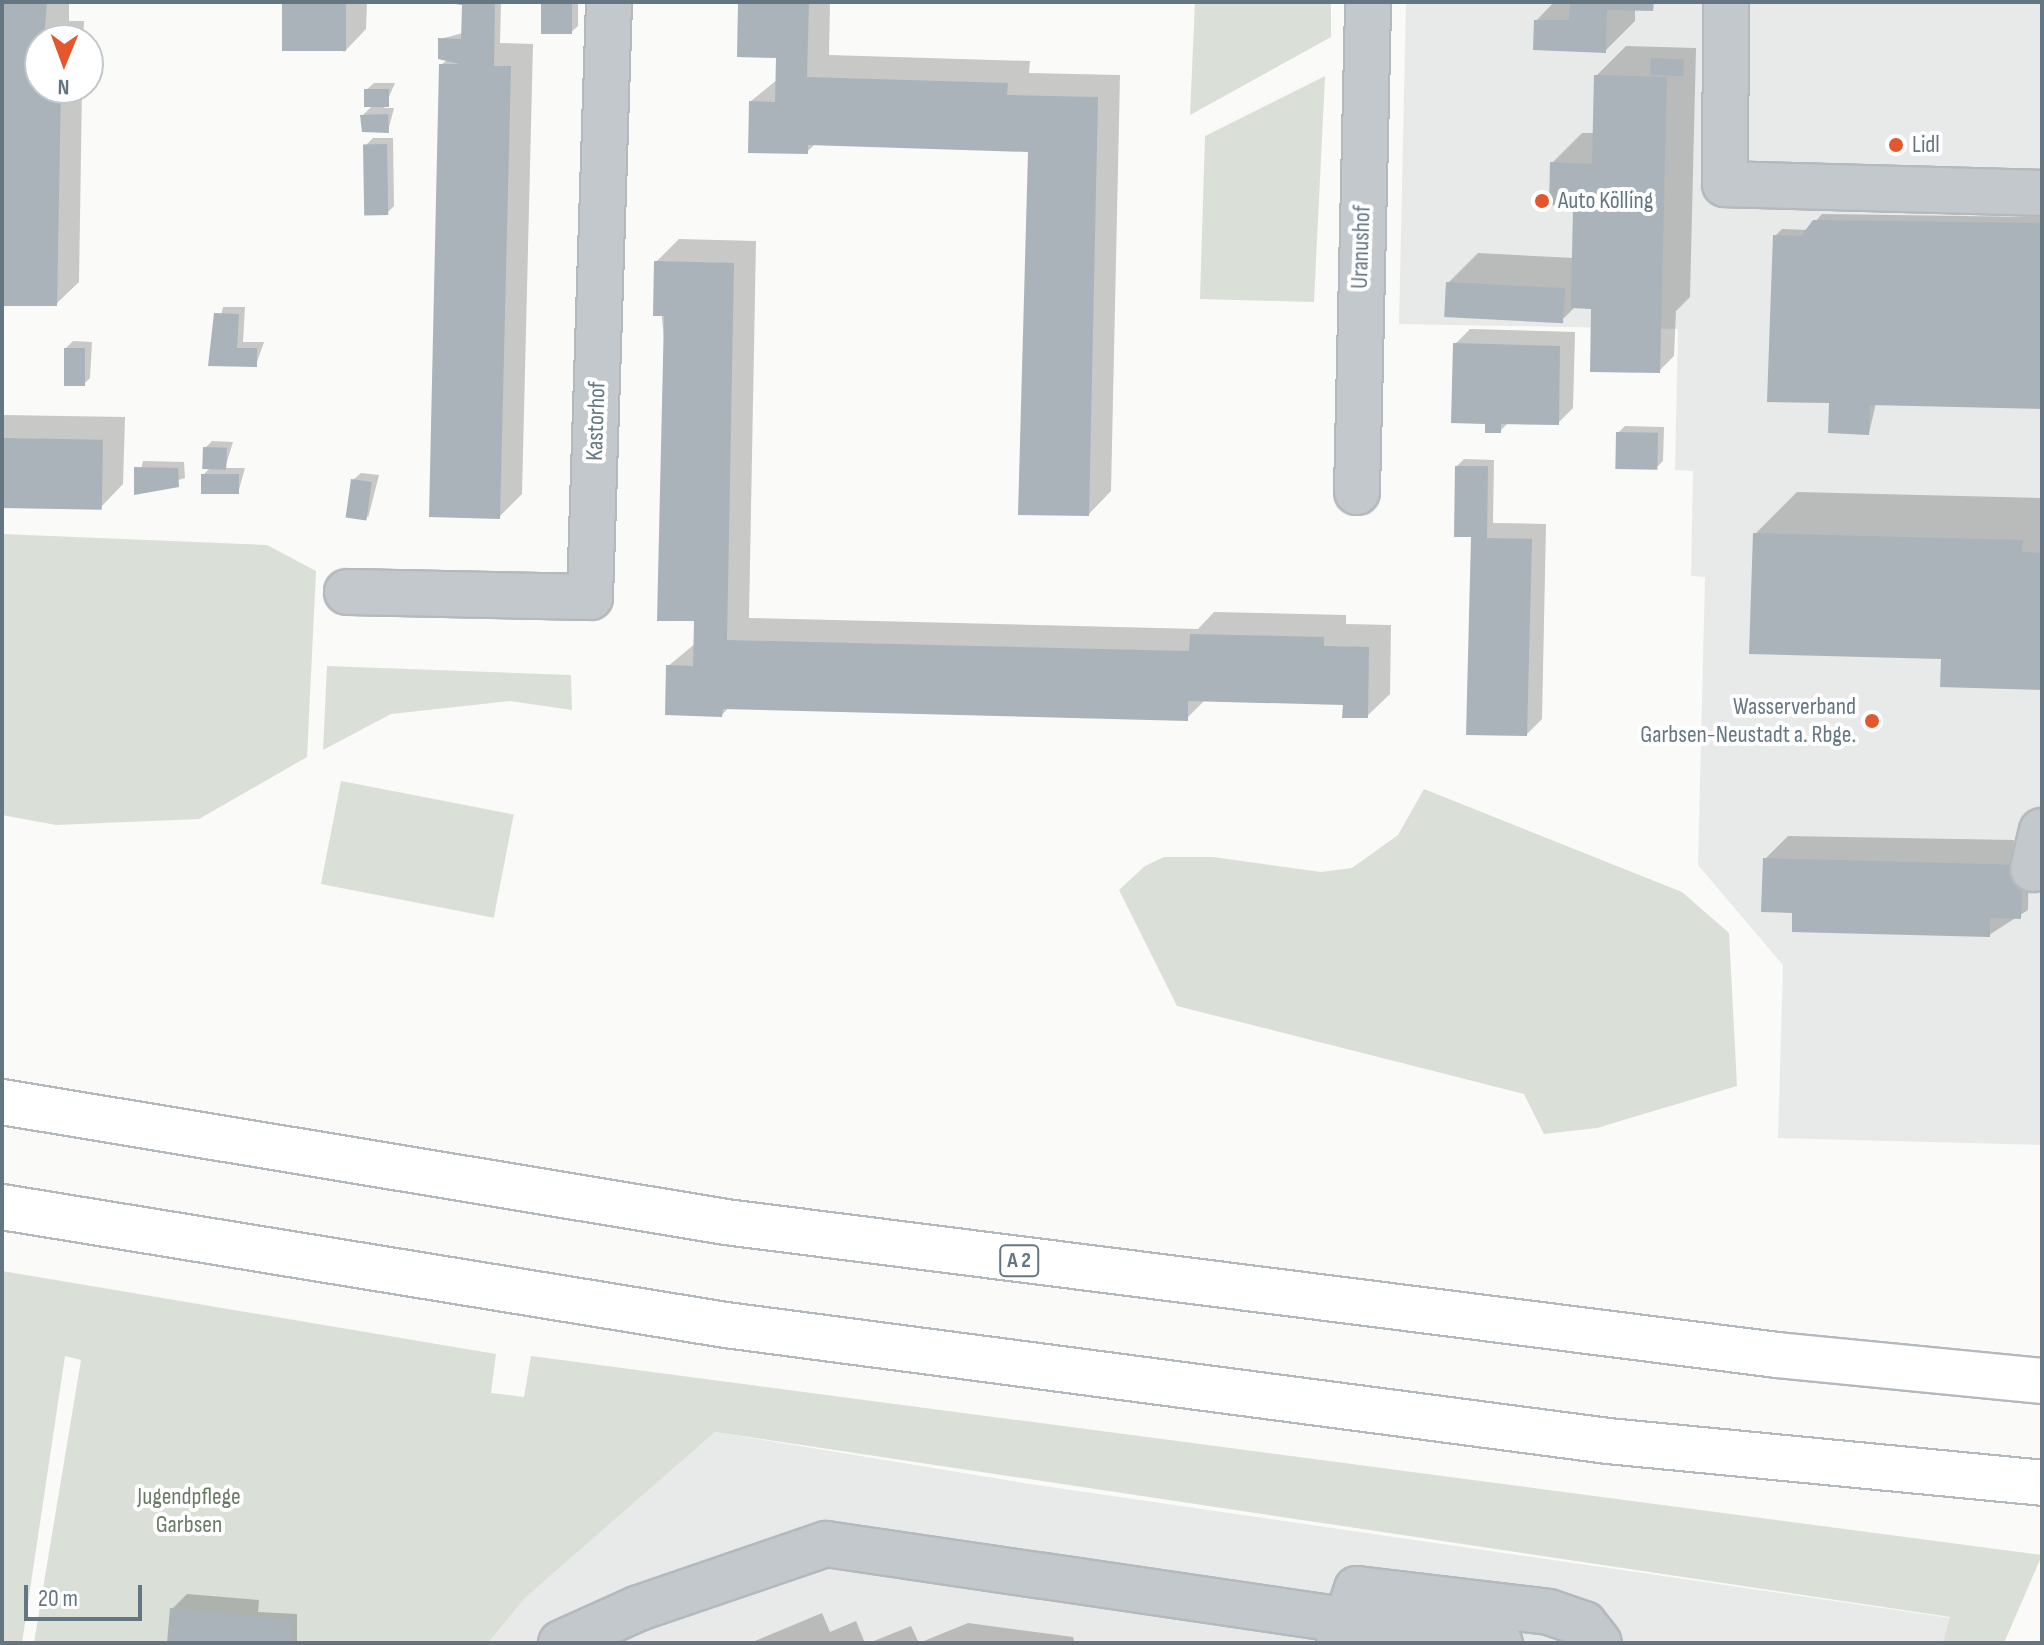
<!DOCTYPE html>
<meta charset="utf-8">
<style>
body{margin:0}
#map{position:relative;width:2044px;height:1645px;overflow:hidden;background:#fafaf8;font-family:"Sofia Sans Condensed",sans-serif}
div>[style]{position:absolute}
.built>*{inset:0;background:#e8e9e9}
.green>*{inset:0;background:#dadfd7;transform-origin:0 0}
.shadow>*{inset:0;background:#0003}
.building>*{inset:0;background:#aab3b9;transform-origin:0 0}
.roads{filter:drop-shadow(2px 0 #b4b9bd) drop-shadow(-2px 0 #b4b9bd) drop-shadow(0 2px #b4b9bd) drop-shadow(0 -2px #b4b9bd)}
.minor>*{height:44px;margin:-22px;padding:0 22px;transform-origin:22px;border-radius:22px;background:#c3c8cc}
.highway>*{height:44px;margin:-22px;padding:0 22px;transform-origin:22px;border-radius:22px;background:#fff}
.dots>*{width:22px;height:22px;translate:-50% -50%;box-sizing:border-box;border:4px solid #fff;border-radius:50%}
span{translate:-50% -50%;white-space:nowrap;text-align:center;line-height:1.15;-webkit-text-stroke:8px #fff;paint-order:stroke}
.shield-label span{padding:2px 6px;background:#fff;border:2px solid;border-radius:6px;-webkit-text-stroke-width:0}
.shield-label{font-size:22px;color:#657683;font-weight:700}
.poi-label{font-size:24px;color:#657683}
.left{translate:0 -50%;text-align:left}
.right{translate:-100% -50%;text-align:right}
.street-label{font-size:24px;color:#657683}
.park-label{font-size:24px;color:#687a64}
.frame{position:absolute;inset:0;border:4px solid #657683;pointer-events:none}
.north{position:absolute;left:24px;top:24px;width:80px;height:80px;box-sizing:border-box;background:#fff;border:2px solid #c1c8cd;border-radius:50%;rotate:181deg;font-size:22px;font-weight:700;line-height:32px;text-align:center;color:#657683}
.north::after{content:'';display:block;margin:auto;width:28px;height:36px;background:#e4572e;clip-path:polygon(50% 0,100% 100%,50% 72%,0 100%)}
.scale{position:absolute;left:24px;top:1585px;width:118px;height:36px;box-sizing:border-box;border:4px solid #657683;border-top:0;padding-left:10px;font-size:24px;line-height:28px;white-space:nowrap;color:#657683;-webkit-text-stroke:6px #fff;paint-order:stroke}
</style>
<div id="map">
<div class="built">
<div style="clip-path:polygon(1406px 2px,2042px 2px,2042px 1145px,1778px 1138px,1783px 965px,1698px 865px,1705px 577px,1691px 576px,1693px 471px,1675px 470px,1678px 329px,1399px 324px)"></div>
<div style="clip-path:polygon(715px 1432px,1030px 1484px,1951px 1618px,1943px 1643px,488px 1643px,525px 1598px)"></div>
</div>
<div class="green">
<div style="clip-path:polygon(1195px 2px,1331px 2px,1331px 37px,1190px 115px)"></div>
<div style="clip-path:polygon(1325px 76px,1314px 302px,1200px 299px,1205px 136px)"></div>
<div style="clip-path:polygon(2px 534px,267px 545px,316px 571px,307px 757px,199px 819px,56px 825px,2px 815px)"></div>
<div style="clip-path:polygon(327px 666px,571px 675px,572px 710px,510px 701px,391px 714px,323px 750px)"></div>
<div style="left:341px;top:781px;width:176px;height:105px;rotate:11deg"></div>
<div style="clip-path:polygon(1424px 789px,1682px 892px,1729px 933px,1737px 1086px,1597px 1128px,1544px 1134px,1524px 1094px,1177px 1006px,1119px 890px,1145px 866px,1164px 857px,1213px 857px,1321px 872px,1352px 868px,1398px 835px)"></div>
<div style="clip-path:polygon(2px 1271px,496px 1354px,491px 1393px,524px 1397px,531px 1356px,2042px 1555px,2004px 1643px,1943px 1643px,1950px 1617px,715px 1432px,525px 1598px,488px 1643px,34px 1643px,81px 1360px,65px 1356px,22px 1643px,2px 1643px)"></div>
</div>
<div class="shadow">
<div style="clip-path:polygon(2px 2px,69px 2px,69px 21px,84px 21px,83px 40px,40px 40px,40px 88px,82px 88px,79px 282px,56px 304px,2px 304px)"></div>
<div style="clip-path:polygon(284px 2px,367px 2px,366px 29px,344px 52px)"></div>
<div style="clip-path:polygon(445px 2px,501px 2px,500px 43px,533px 44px,522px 494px,499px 517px,441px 65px,448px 59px,440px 39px,463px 33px,464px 3px)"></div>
<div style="clip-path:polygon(543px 2px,578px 2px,578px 26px,570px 33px)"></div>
<div style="clip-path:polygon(740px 2px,830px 2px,829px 55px,1030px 61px,1029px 73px,1120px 75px,1111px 491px,1089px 514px,1030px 150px,816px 143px,807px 152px,751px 101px,778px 79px,778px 56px)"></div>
<div style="clip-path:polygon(1554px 2px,1660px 2px,1635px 9px,1635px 21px,1605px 51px,1536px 21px)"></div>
<div style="clip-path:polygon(1626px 46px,1696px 48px,1690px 297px,1676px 311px,1674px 356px,1659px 371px,1593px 308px,1575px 307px,1564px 318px,1448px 283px,1478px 253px,1574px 258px,1575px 204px,1552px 163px,1582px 133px,1595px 133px,1596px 76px)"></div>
<div style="clip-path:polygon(374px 83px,395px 83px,384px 108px,394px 108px,388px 131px,362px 116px,373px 105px,366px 90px)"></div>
<div style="clip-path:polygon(373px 138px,393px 138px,394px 206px,387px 213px,365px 146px)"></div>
<div style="clip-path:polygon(1822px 214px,2042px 217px,2042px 407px,1876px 403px,1869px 433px,1831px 401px,1775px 236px,1782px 229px,1808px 230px)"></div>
<div style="clip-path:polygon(679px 239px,756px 241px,749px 618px,1198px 629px,1214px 612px,1346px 615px,1346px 624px,1391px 625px,1390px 694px,1367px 716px,1345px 703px,1205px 700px,1187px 718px,729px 707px,722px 715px,668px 666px,696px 643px,656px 262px)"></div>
<div style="clip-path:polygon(223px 307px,245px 307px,243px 342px,264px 342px,256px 365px,210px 364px)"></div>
<div style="clip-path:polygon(1470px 329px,1575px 332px,1573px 408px,1558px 423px,1509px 422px,1500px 431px,1487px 422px,1455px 344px)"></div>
<div style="clip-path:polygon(73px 341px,92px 342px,90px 378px,83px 385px,66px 348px)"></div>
<div style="clip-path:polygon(2px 415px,125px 417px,123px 484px,101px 507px,2px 505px)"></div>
<div style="clip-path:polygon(1625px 426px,1664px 427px,1663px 461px,1656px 468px,1618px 433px)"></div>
<div style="clip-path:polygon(212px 441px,233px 442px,225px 468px,245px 468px,238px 493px,203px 475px,211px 467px,205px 448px)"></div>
<div style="clip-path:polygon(1464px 459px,1494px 460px,1493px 523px,1546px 524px,1542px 719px,1527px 734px,1473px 538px,1457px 466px)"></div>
<div style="clip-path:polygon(143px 461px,184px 462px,185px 478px,136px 493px)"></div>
<div style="clip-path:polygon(361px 473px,379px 475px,368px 518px,353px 480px)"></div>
<div style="clip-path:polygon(1797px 492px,2042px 498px,2042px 688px,1946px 657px,1755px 534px)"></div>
<div style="clip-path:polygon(1788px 836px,2014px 840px,2013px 858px,2029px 858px,2028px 910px,1989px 935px,1794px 911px,1765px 859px)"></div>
<div style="clip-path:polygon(187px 1594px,259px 1600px,258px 1612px,297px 1614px,297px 1643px,169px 1643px,172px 1609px)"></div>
<div style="clip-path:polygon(822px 1613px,830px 1632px,856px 1621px,865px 1643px,750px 1643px)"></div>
<div style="clip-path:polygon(968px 1623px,1073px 1637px,1075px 1643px,919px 1643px)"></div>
<div style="clip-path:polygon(911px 1626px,919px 1643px,869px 1643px)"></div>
</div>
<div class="building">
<div style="clip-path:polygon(2px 2px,47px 2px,40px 88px,61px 88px,57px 306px,2px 306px)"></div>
<div style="left:282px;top:2px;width:64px;height:49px"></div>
<div style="clip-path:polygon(439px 2px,495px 2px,494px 66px,511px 66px,500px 519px,429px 517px,439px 64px,460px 64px,438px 59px,438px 38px,461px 39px,462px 5px)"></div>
<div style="left:541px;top:2px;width:31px;height:32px"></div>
<div style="clip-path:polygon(738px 2px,809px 2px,807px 77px,1008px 83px,1007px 95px,1098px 97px,1089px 516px,1018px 515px,1028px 152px,808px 145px,808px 154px,748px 153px,749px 101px,775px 102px,776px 58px,737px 57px)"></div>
<div style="clip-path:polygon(1570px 2px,1654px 2px,1653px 11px,1607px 10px,1606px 53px,1533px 50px,1534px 20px,1569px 20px)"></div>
<div style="left:1651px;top:58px;width:33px;height:17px;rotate:2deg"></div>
<div style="clip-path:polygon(1594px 75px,1667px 77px,1660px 373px,1590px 372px,1591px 309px,1571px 308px,1573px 206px,1549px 205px,1550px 162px,1592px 164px)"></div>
<div style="left:364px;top:89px;width:25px;height:18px"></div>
<div style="clip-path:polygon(388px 114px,389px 133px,362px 132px,360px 115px)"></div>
<div style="left:387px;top:144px;width:71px;height:24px;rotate:89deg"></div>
<div style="clip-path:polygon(1813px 220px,2042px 223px,2042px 409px,1870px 405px,1869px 435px,1828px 433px,1829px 403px,1767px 402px,1773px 235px,1801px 236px)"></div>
<div style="clip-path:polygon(654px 261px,734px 263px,727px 640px,1189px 651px,1190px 634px,1324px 637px,1324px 646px,1369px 647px,1368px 718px,1342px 718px,1343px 705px,1188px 701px,1188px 721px,723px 709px,722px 717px,665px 715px,666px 665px,693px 666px,694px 621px,657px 621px,664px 316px,653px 316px)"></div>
<div style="left:1446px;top:282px;width:119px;height:35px;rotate:3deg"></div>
<div style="clip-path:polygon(214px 313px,239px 314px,237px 348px,257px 348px,257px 367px,208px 366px)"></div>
<div style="clip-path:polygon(1453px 343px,1560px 346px,1559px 425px,1501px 424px,1501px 433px,1485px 433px,1485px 424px,1451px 423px)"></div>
<div style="left:64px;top:348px;width:21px;height:38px"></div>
<div style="left:1616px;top:432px;width:42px;height:37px;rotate:1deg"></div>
<div style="left:2px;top:438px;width:101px;height:70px;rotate:1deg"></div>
<div style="left:203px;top:447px;width:24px;height:22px;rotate:2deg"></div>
<div style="clip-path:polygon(1455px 466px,1488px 466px,1487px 538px,1532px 539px,1527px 736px,1466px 735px,1471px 537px,1454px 537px)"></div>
<div style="clip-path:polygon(134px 467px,178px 468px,179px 487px,134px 495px)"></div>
<div style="left:201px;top:474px;width:38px;height:20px"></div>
<div style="left:351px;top:479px;width:21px;height:39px;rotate:8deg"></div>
<div style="clip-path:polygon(1753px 533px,2023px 540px,2022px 552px,2042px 553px,2042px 690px,1940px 687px,1941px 659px,1749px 654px)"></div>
<div style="clip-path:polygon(1763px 858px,2023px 865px,2021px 919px,1990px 918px,1990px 937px,1792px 932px,1792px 913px,1761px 912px)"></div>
<div style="clip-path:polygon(170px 1608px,291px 1620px,290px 1643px,167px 1643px)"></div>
</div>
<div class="roads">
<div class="minor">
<div style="left:1726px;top:2px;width:182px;rotate:90.3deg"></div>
<div style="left:1725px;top:184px;width:317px;rotate:1.6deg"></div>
<div style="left:1357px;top:492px;width:490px;rotate:-88.7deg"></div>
<div style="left:347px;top:592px;width:243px;rotate:1.2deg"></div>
<div style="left:590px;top:597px;width:595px;rotate:-88.17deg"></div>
<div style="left:2033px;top:869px;width:39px;rotate:-77deg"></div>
<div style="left:561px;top:1643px;width:85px;rotate:-24.2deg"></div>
<div style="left:639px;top:1608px;width:198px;rotate:-18.9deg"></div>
<div style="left:826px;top:1544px;width:681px;rotate:8.36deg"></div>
<div style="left:1339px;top:1643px;width:57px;rotate:-71.6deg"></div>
<div style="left:1357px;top:1589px;width:193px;rotate:6.8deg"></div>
<div style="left:1549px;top:1612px;width:37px;rotate:19deg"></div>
<div style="left:1584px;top:1624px;width:24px;rotate:52deg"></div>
</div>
<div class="highway">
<div style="left:2px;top:1102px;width:734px;rotate:9.41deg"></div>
<div style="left:726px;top:1222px;width:1059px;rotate:7.21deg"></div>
<div style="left:1777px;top:1355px;width:266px;rotate:5.6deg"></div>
<div style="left:2px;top:1207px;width:734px;rotate:9.26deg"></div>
<div style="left:726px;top:1325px;width:890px;rotate:7.49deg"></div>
<div style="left:1608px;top:1441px;width:436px;rotate:5.5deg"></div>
</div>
</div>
<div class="dots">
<div style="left:1896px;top:145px;background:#e4572e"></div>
<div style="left:1542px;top:201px;background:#e4572e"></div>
<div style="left:1872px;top:721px;background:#e4572e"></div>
</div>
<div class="shield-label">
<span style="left:1019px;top:1261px">A 2</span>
</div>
<div class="poi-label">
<span class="left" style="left:1912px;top:145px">Lidl</span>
<span class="left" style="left:1558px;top:201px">Auto Kölling</span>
<span class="right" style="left:1856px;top:721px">Wasserverband<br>Garbsen-Neustadt a. Rbge.</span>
</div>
<div class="street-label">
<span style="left:1361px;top:247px;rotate:-88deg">Uranushof</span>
<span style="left:596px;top:421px;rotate:-88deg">Kastorhof</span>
</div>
<div class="park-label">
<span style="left:189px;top:1511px">Jugendpflege<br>Garbsen</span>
</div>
<div class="frame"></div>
<div class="north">N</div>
<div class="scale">20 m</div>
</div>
